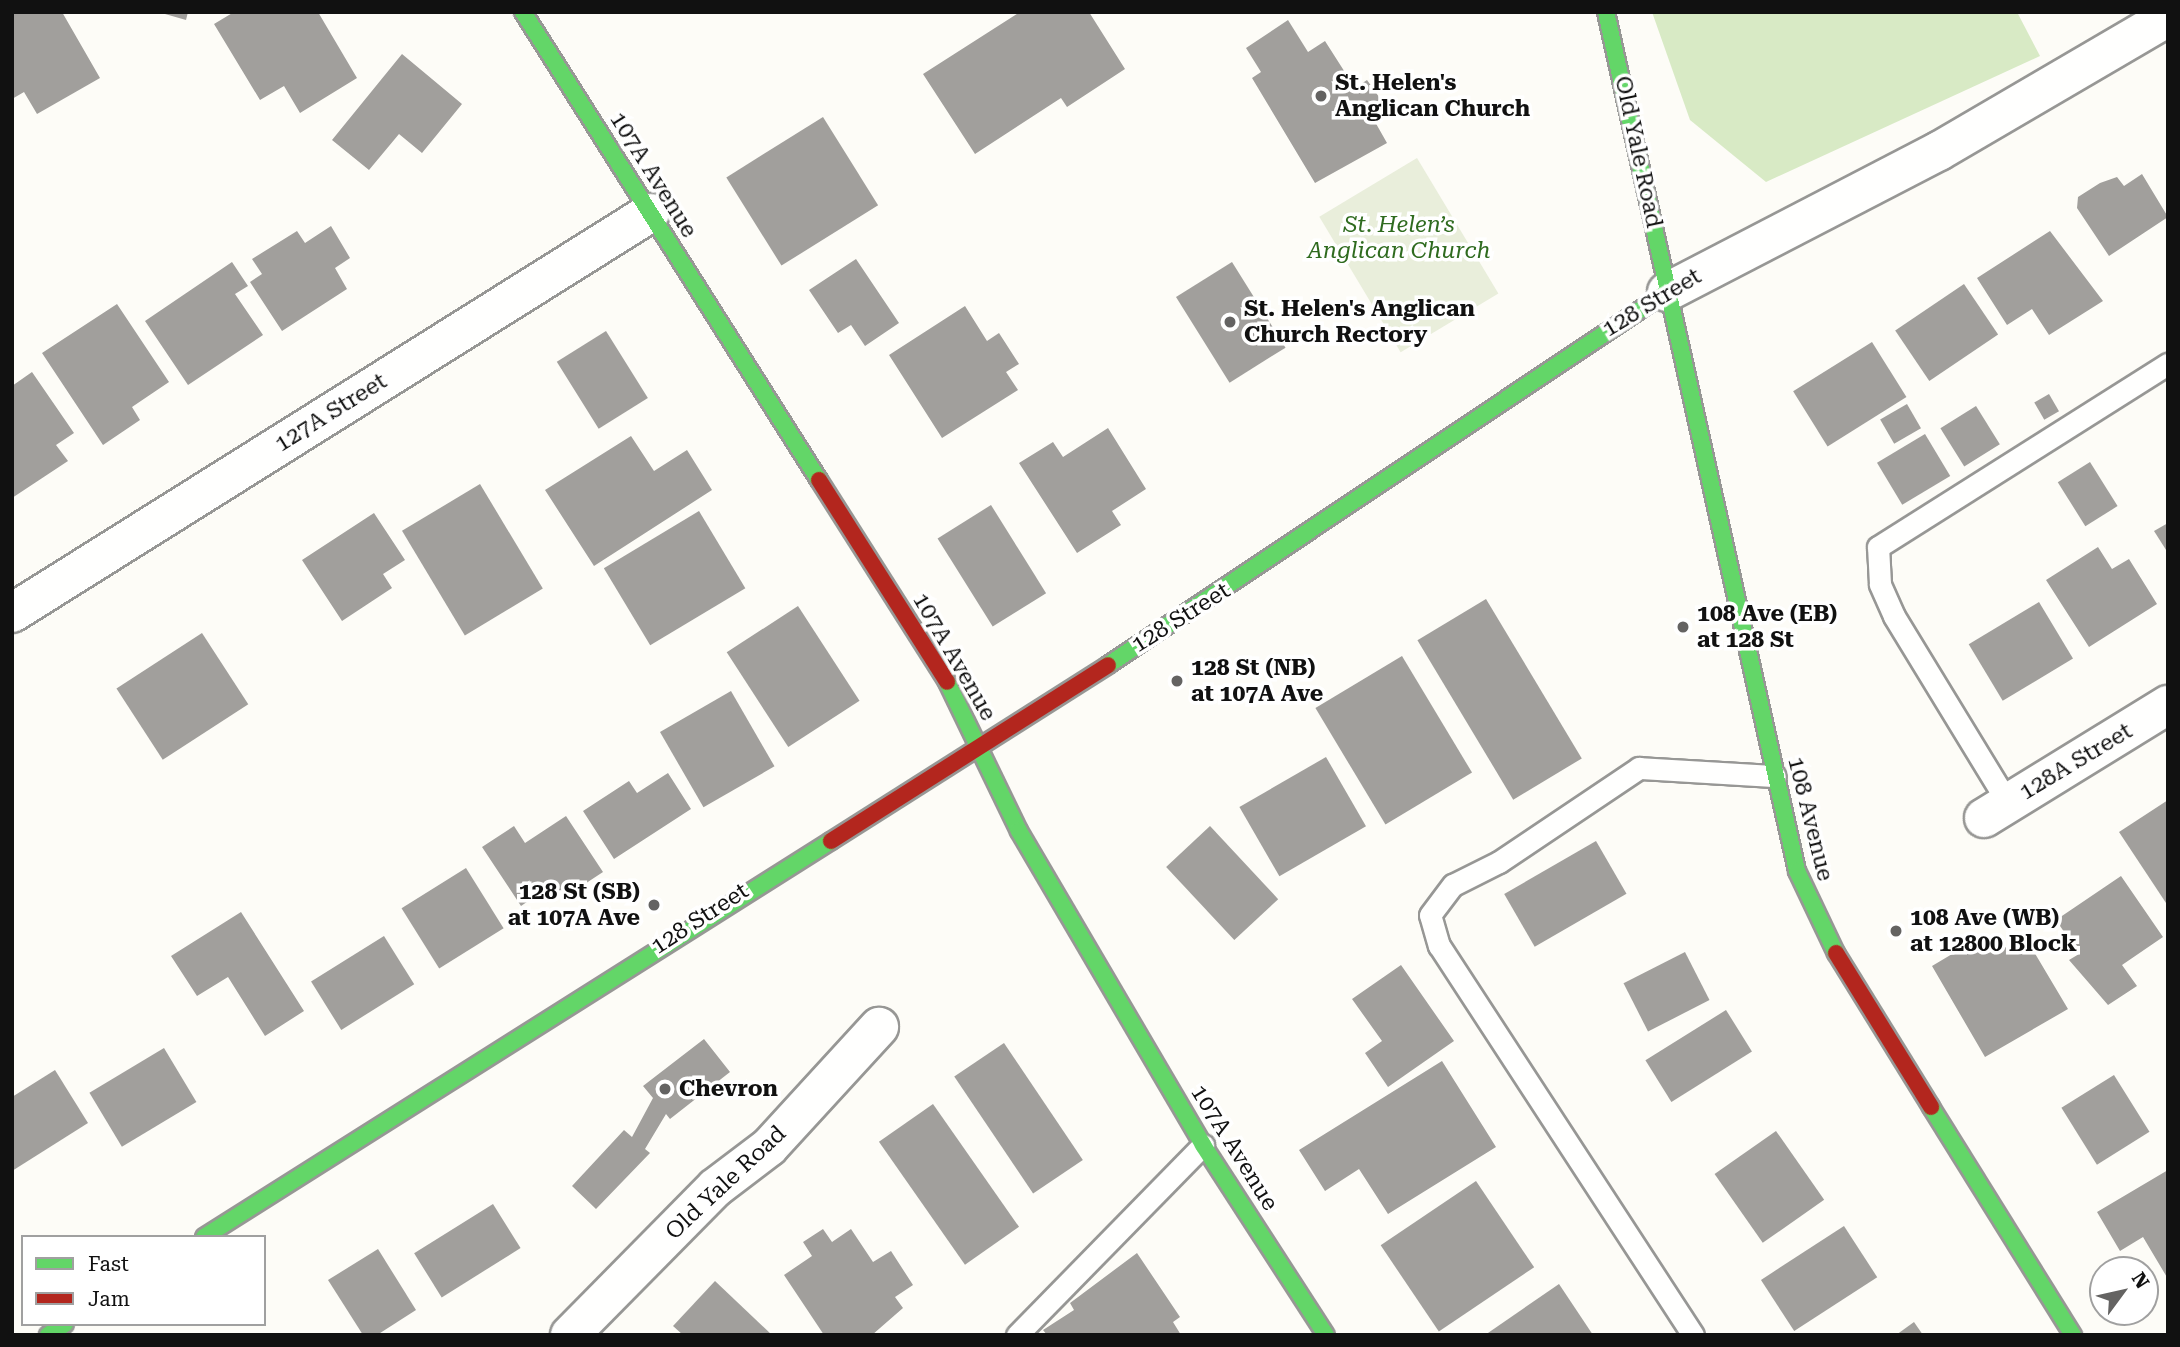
<!DOCTYPE html>
<meta charset="utf-8">
<style>
body{margin:0}
#map{position:relative;width:2180px;height:1347px;overflow:hidden;background:#fdfcf7;font-family:"Roboto Serif",serif}
div>[style]{position:absolute}
.forest>*{inset:0;background:#d8eac5}
.cemetery>*{inset:0;background:#e9eedb;transform-origin:0 0}
.building>*{inset:0;background:#a19f9c;transform-origin:0 0}
.roads{filter:drop-shadow(2px 0 #979795) drop-shadow(-2px 0 #979795) drop-shadow(0 2px #979795) drop-shadow(0 -2px #979795)}
.lane>*{height:21px;margin:-10.5px;padding:0 10.5px;transform-origin:10.5px;border-radius:10.5px;background:#fffffe}
.street>*{height:38px;margin:-19px;padding:0 19px;transform-origin:19px;border-radius:19px;background:#fffffe}
.fast>*{height:16px;margin:-8px;padding:0 8px;transform-origin:8px;border-radius:8px;background:#63d668}
.jam>*{height:16px;margin:-8px;padding:0 8px;transform-origin:8px;border-radius:8px;background:#b3261e}
.dots>*{width:19px;height:19px;translate:-50% -50%;box-sizing:border-box;border:4px solid #fff;border-radius:50%}
span{translate:-50% -50%;white-space:nowrap;text-align:center;line-height:1.15;-webkit-text-stroke:7px #fff;paint-order:stroke}
.poi-label{font-size:23px;color:#111;font-weight:700}
.left{translate:0 -50%;text-align:left}
.right{translate:-100% -50%;text-align:right}
.street-label{font-size:23px;color:#111}
.park-label{font-size:23px;color:#2f6b1f;font-style:italic}
.frame{position:absolute;inset:0;border:14px solid #111;pointer-events:none}
.legend{position:absolute;left:21px;top:1235px;width:245px;height:91px;box-sizing:border-box;background:#fff;border:2px solid #a0a0a0;margin:0;padding:9px 12px;list-style:none;font-size:21px;color:#111}
.legend li{display:flex;align-items:center;gap:14px;height:35px}
.legend b{width:35px;border:2px solid #a0a0a0}
.north{position:absolute;left:2089px;top:1256px;width:70px;height:70px;box-sizing:border-box;background:#fff;border:2px solid #a0a0a0;border-radius:50%;rotate:57deg;font-size:19px;font-weight:700;line-height:28px;text-align:center;color:#111}
.north::after{content:'';display:block;margin:auto;width:24px;height:32px;background:#646362;clip-path:polygon(50% 0,100% 100%,50% 72%,0 100%)}
</style>
<div id="map">
<div class="forest">
<div style="clip-path:polygon(1652px 12px,2017px 12px,2040px 56px,1766px 182px,1690px 120px)"></div>
</div>
<div class="cemetery">
<div style="left:1417px;top:158px;width:158px;height:114px;rotate:59deg"></div>
</div>
<div class="building">
<div style="clip-path:polygon(12px 12px,62px 12px,100px 78px,37px 114px,24px 92px,12px 99px)"></div>
<div style="clip-path:polygon(158px 12px,188px 12px,186px 20px)"></div>
<div style="clip-path:polygon(234px 12px,318px 12px,357px 78px,300px 113px,284px 86px,260px 100px,214px 24px)"></div>
<div style="clip-path:polygon(1020px 12px,1089px 12px,1125px 69px,1067px 107px,1061px 98px,975px 154px,923px 74px)"></div>
<div style="clip-path:polygon(1288px 20px,1308px 52px,1325px 41px,1355px 88px,1367px 80px,1384px 104px,1370px 113px,1387px 143px,1315px 183px,1252px 78px,1261px 72px,1246px 48px)"></div>
<div style="clip-path:polygon(402px 54px,462px 104px,422px 153px,399px 134px,369px 170px,332px 140px)"></div>
<div style="left:823px;top:117px;width:104px;height:114px;rotate:58deg"></div>
<div style="clip-path:polygon(2142px 174px,2168px 217px,2109px 256px,2077px 208px,2078px 197px,2100px 183px,2117px 177px,2124px 186px)"></div>
<div style="clip-path:polygon(331px 226px,350px 258px,335px 268px,347px 289px,282px 331px,250px 282px,262px 274px,252px 259px,297px 231px,305px 243px)"></div>
<div style="clip-path:polygon(2050px 231px,2103px 301px,2049px 335px,2032px 309px,2007px 325px,1977px 278px)"></div>
<div style="clip-path:polygon(856px 259px,899px 323px,865px 346px,851px 325px,838px 333px,809px 290px)"></div>
<div style="clip-path:polygon(232px 262px,248px 286px,235px 294px,263px 335px,188px 385px,145px 321px)"></div>
<div style="left:1232px;top:262px;width:101px;height:66px;rotate:58deg"></div>
<div style="left:1964px;top:284px;width:61px;height:83px;rotate:56deg"></div>
<div style="clip-path:polygon(117px 304px,169px 382px,132px 407px,140px 420px,103px 445px,42px 353px)"></div>
<div style="clip-path:polygon(965px 306px,987px 341px,999px 333px,1019px 364px,1006px 372px,1018px 390px,942px 438px,889px 355px)"></div>
<div style="left:606px;top:331px;width:79px;height:58px;rotate:58deg"></div>
<div style="left:1872px;top:342px;width:65px;height:93px;rotate:58deg"></div>
<div style="clip-path:polygon(32px 372px,74px 433px,56px 445px,68px 461px,12px 498px,12px 386px)"></div>
<div style="left:2049px;top:394px;width:20px;height:17px;rotate:60deg"></div>
<div style="left:1907px;top:404px;width:28px;height:31px;rotate:60deg"></div>
<div style="left:1976px;top:406px;width:45px;height:42px;rotate:58deg"></div>
<div style="clip-path:polygon(1108px 428px,1146px 489px,1112px 511px,1121px 525px,1077px 553px,1019px 463px,1053px 442px,1063px 457px)"></div>
<div style="left:1925px;top:434px;width:49px;height:56px;rotate:59deg"></div>
<div style="clip-path:polygon(631px 436px,654px 471px,687px 450px,712px 490px,594px 566px,545px 490px)"></div>
<div style="left:2090px;top:462px;width:52px;height:38px;rotate:58deg"></div>
<div style="left:480px;top:484px;width:122px;height:91px;rotate:59deg"></div>
<div style="left:991px;top:505px;width:104px;height:63px;rotate:58deg"></div>
<div style="left:699px;top:511px;width:90px;height:111px;rotate:59deg"></div>
<div style="clip-path:polygon(374px 513px,405px 560px,383px 574px,392px 588px,342px 621px,302px 560px)"></div>
<div style="clip-path:polygon(2168px 523px,2168px 553px,2154px 531px)"></div>
<div style="clip-path:polygon(2098px 547px,2112px 569px,2129px 559px,2157px 604px,2089px 647px,2046px 580px)"></div>
<div style="left:1486px;top:599px;width:186px;height:80px;rotate:59deg"></div>
<div style="left:2039px;top:602px;width:66px;height:82px;rotate:59deg"></div>
<div style="left:798px;top:606px;width:113px;height:85px;rotate:57deg"></div>
<div style="left:202px;top:633px;width:85px;height:102px;rotate:57deg"></div>
<div style="left:1402px;top:656px;width:136px;height:101px;rotate:59deg"></div>
<div style="left:731px;top:691px;width:87px;height:82px;rotate:60deg"></div>
<div style="left:1326px;top:757px;width:80px;height:100px;rotate:60deg"></div>
<div style="clip-path:polygon(668px 773px,691px 809px,614px 859px,583px 811px,629px 781px,637px 793px)"></div>
<div style="clip-path:polygon(2168px 800px,2168px 906px,2119px 832px)"></div>
<div style="clip-path:polygon(566px 816px,603px 872px,568px 895px,550px 886px,521px 906px,482px 847px,514px 826px,525px 843px)"></div>
<div style="left:1210px;top:826px;width:100px;height:60px;rotate:47deg"></div>
<div style="left:1596px;top:841px;width:61px;height:106px;rotate:60deg"></div>
<div style="left:466px;top:868px;width:71px;height:76px;rotate:58deg"></div>
<div style="clip-path:polygon(2121px 876px,2163px 937px,2122px 965px,2137px 986px,2108px 1005px,2069px 960px,2079px 954px,2056px 920px)"></div>
<div style="clip-path:polygon(241px 912px,304px 1011px,265px 1036px,228px 977px,197px 996px,171px 956px)"></div>
<div style="left:384px;top:936px;width:57px;height:86px;rotate:58deg"></div>
<div style="clip-path:polygon(1979px 938px,1988px 953px,2027px 940px,2068px 1009px,1985px 1057px,1932px 966px)"></div>
<div style="left:1685px;top:952px;width:54px;height:69px;rotate:63deg"></div>
<div style="clip-path:polygon(1401px 965px,1454px 1041px,1388px 1087px,1365px 1053px,1382px 1041px,1352px 999px)"></div>
<div style="left:1726px;top:1010px;width:49px;height:95px;rotate:58deg"></div>
<div style="clip-path:polygon(704px 1039px,730px 1072px,670px 1119px,666px 1114px,645px 1149px,650px 1153px,596px 1209px,572px 1186px,624px 1130px,632px 1137px,653px 1098px,643px 1086px)"></div>
<div style="left:1004px;top:1043px;width:141px;height:60px;rotate:56deg"></div>
<div style="left:164px;top:1048px;width:63px;height:87px;rotate:59deg"></div>
<div style="clip-path:polygon(1442px 1061px,1496px 1147px,1388px 1214px,1359px 1169px,1325px 1191px,1299px 1150px)"></div>
<div style="clip-path:polygon(55px 1070px,88px 1123px,12px 1171px,12px 1097px)"></div>
<div style="left:2114px;top:1075px;width:67px;height:62px;rotate:58deg"></div>
<div style="left:933px;top:1104px;width:150px;height:66px;rotate:55deg"></div>
<div style="left:1776px;top:1131px;width:84px;height:75px;rotate:55deg"></div>
<div style="clip-path:polygon(2168px 1170px,2168px 1279px,2143px 1237px,2120px 1251px,2097px 1212px)"></div>
<div style="left:1476px;top:1181px;width:104px;height:115px;rotate:56deg"></div>
<div style="left:493px;top:1204px;width:52px;height:93px;rotate:58deg"></div>
<div style="left:1844px;top:1226px;width:61px;height:99px;rotate:57deg"></div>
<div style="clip-path:polygon(823px 1229px,832px 1242px,851px 1229px,873px 1262px,891px 1251px,913px 1285px,895px 1297px,903px 1308px,872px 1335px,824px 1335px,784px 1275px,812px 1256px,803px 1242px)"></div>
<div style="clip-path:polygon(378px 1249px,416px 1310px,377px 1335px,363px 1335px,328px 1280px)"></div>
<div style="clip-path:polygon(1137px 1253px,1180px 1317px,1173px 1322px,1181px 1335px,1047px 1335px,1043px 1330px,1074px 1310px,1070px 1303px)"></div>
<div style="clip-path:polygon(715px 1281px,772px 1335px,683px 1335px,673px 1326px)"></div>
<div style="clip-path:polygon(1559px 1284px,1593px 1335px,1485px 1335px)"></div>
<div style="clip-path:polygon(1914px 1322px,1923px 1335px,1896px 1335px)"></div>
</div>
<div class="roads">
<div class="lane">
<div style="left:2008px;top:803px;width:219px;rotate:-121.4deg"></div>
<div style="left:1894px;top:616px;width:35px;rotate:-114deg"></div>
<div style="left:1880px;top:584px;width:37px;rotate:-93deg"></div>
<div style="left:1878px;top:547px;width:343px;rotate:-32.3deg"></div>
<div style="left:1017px;top:1335px;width:266px;rotate:-45.6deg"></div>
<div style="left:1693px;top:1335px;width:465px;rotate:-123.1deg"></div>
<div style="left:1439px;top:946px;width:32px;rotate:-106deg"></div>
<div style="left:1430px;top:915px;width:38px;rotate:-53deg"></div>
<div style="left:1453px;top:885px;width:51px;rotate:-26.6deg"></div>
<div style="left:1499px;top:862px;width:169px;rotate:-33.9deg"></div>
<div style="left:1639px;top:768px;width:136px;rotate:3.4deg"></div>
</div>
<div class="street">
<div style="left:1667px;top:292px;width:306px;rotate:-27.4deg"></div>
<div style="left:1939px;top:151px;width:265px;rotate:-30.3deg"></div>
<div style="left:12px;top:613px;width:753px;rotate:-32.09deg"></div>
<div style="left:1984px;top:818px;width:216px;rotate:-31.6deg"></div>
<div style="left:570px;top:1335px;width:206px;rotate:-45.4deg"></div>
<div style="left:715px;top:1188px;width:68px;rotate:-37.2deg"></div>
<div style="left:769px;top:1147px;width:163px;rotate:-47.5deg"></div>
</div>
<div class="fast">
<div style="left:523px;top:12px;width:554px;rotate:57.69deg"></div>
<div style="left:1606px;top:12px;width:880px;rotate:77.46deg"></div>
<div style="left:1797px;top:871px;width:91px;rotate:64.6deg"></div>
<div style="left:1108px;top:665px;width:672px;rotate:-33.71deg"></div>
<div style="left:947px;top:682px;width:165px;rotate:64.2deg"></div>
<div style="left:1019px;top:831px;width:364px;rotate:59.6deg"></div>
<div style="left:1203px;top:1145px;width:226px;rotate:57.1deg"></div>
<div style="left:1931px;top:1107px;width:269px;rotate:58.1deg"></div>
<div style="left:204px;top:1237px;width:742px;rotate:-32.28deg"></div>
<div style="left:48px;top:1335px;width:20px;rotate:-33deg"></div>
</div>
<div class="jam">
<div style="left:819px;top:480px;width:239px;rotate:57.6deg"></div>
<div style="left:831px;top:841px;width:328px;rotate:-32.4deg"></div>
<div style="left:1836px;top:953px;width:181px;rotate:58.3deg"></div>
</div>
</div>
<div class="dots">
<div style="left:1321px;top:96px;background:#646362"></div>
<div style="left:1230px;top:322px;background:#646362"></div>
<div style="left:1683px;top:627px;background:#646362"></div>
<div style="left:1177px;top:681px;background:#646362"></div>
<div style="left:654px;top:905px;background:#646362"></div>
<div style="left:1896px;top:931px;background:#646362"></div>
<div style="left:665px;top:1089px;background:#646362"></div>
</div>
<div class="poi-label">
<span class="left" style="left:1335px;top:96px">St. Helen's<br>Anglican Church</span>
<span class="left" style="left:1244px;top:322px">St. Helen's Anglican<br>Church Rectory</span>
<span class="left" style="left:1697px;top:627px">108 Ave (EB)<br>at 128 St</span>
<span class="left" style="left:1191px;top:681px">128 St (NB)<br>at 107A Ave</span>
<span class="right" style="left:640px;top:905px">128 St (SB)<br>at 107A Ave</span>
<span class="left" style="left:1910px;top:931px">108 Ave (WB)<br>at 12800 Block</span>
<span class="left" style="left:679px;top:1089px">Chevron</span>
</div>
<div class="street-label">
<span style="left:1638px;top:152px;rotate:78deg">Old Yale Road</span>
<span style="left:653px;top:175px;rotate:58deg">107A Avenue</span>
<span style="left:1652px;top:303px;rotate:-31deg">128 Street</span>
<span style="left:331px;top:413px;rotate:-32deg">127A Street</span>
<span style="left:1181px;top:618px;rotate:-32deg">128 Street</span>
<span style="left:954px;top:657px;rotate:60deg">107A Avenue</span>
<span style="left:2076px;top:762px;rotate:-31deg">128A Street</span>
<span style="left:1810px;top:819px;rotate:76deg">108 Avenue</span>
<span style="left:700px;top:919px;rotate:-33deg">128 Street</span>
<span style="left:1234px;top:1148px;rotate:58deg">107A Avenue</span>
<span style="left:726px;top:1183px;rotate:-43deg">Old Yale Road</span>
</div>
<div class="park-label">
<span style="left:1399px;top:238px">St. Helen’s<br>Anglican Church</span>
</div>
<div class="frame"></div>
<ul class="legend">
<li><b style="height:9px;background:#63d668"></b>Fast</li>
<li><b style="height:9px;background:#b3261e"></b>Jam</li>
</ul>
<div class="north">N</div>
</div>
